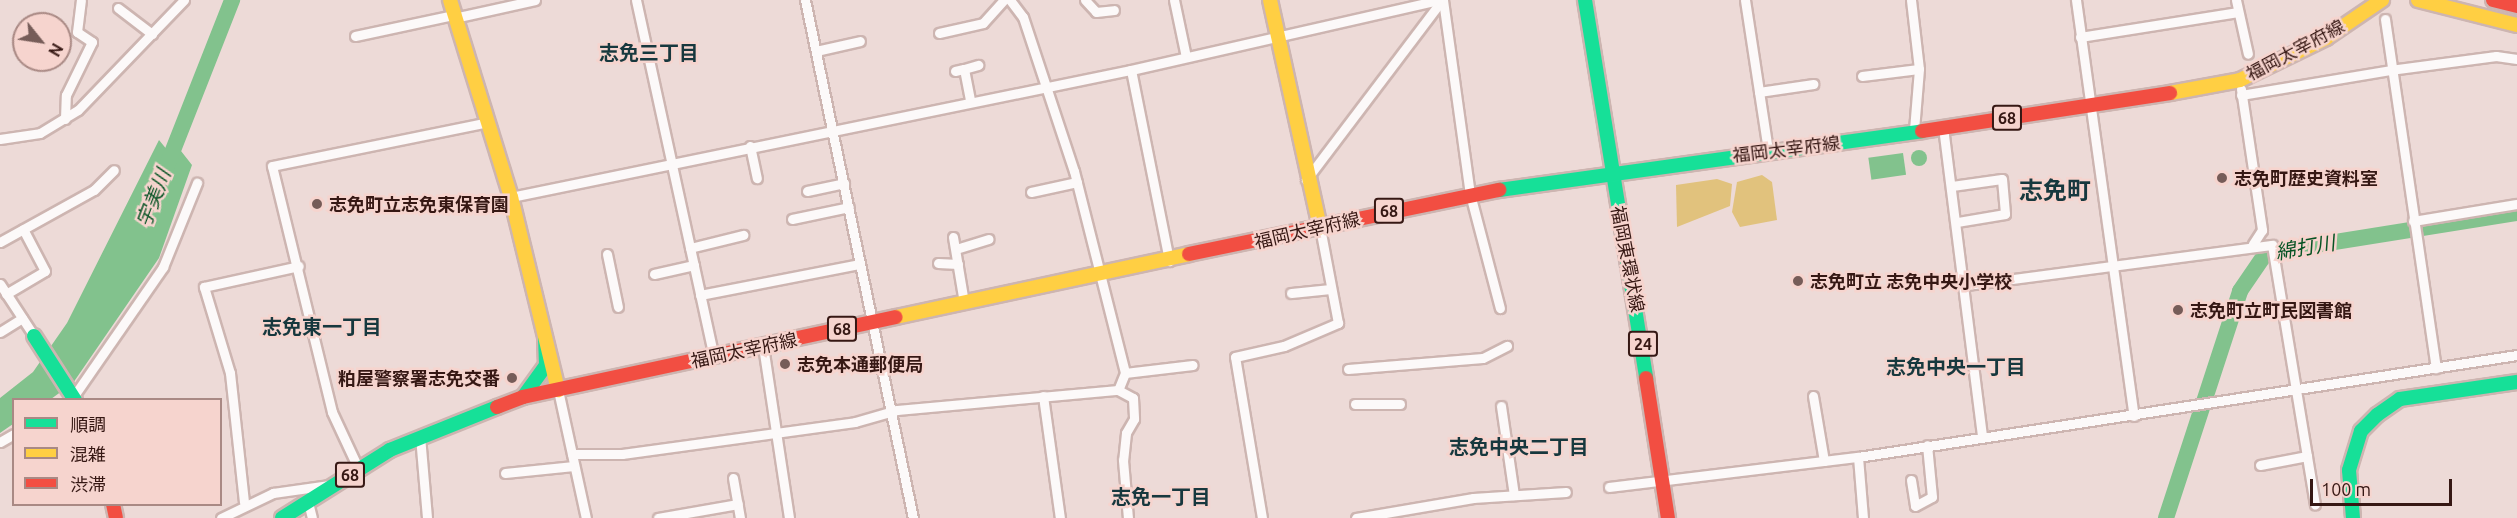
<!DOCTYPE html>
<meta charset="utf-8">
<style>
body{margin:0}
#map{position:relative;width:2517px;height:518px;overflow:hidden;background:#eddad7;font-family:Ubuntu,"Noto Sans JP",sans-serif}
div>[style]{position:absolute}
.green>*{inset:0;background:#e1c27d}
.water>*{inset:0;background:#82c28d;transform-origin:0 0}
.round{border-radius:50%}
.river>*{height:16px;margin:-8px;padding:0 8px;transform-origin:8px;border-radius:8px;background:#82c28d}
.roads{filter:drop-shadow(2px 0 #cdb5b1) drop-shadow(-2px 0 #cdb5b1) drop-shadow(0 2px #cdb5b1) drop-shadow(0 -2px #cdb5b1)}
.street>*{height:9px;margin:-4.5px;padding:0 4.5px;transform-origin:4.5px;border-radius:4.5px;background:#fcf9f9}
.fast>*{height:14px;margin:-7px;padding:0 7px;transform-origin:7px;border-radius:7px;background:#16e098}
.slow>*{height:14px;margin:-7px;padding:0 7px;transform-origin:7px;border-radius:7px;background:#ffcf43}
.jam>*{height:14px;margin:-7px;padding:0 7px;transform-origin:7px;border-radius:7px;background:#f24e42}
.dots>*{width:16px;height:16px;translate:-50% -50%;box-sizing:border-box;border:3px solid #f6d4ce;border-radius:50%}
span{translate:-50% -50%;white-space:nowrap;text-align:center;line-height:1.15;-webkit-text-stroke:5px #f6d4ce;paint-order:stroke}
.shield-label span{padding:2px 4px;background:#f6d4ce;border:2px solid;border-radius:4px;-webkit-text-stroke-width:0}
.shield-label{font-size:16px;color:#361814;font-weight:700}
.street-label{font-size:18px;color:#361814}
.poi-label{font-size:18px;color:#361814;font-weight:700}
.left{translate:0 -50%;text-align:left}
.right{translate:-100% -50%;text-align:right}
.neighbourhood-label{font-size:20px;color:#17383e;font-weight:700}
.water-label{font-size:20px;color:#075324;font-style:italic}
.district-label{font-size:24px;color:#17383e;font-weight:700}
.legend{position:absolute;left:12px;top:398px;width:210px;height:108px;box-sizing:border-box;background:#f6d4ce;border:2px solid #a98984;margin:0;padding:8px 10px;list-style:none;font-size:18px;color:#361814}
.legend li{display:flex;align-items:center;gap:12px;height:30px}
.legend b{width:30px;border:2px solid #a98984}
.north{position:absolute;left:12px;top:12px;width:60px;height:60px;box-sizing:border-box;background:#f6d4ce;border:2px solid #a98984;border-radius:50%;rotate:120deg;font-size:16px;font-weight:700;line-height:24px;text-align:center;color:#361814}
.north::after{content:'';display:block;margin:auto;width:21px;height:27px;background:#765c58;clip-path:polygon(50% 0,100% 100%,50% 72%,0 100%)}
.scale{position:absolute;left:2310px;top:479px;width:142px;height:27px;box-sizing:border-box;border:3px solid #361814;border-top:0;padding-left:8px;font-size:18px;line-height:21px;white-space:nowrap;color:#361814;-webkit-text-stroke:4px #f6d4ce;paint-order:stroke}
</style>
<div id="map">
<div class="green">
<div style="clip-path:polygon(1762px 175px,1772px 182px,1777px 220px,1740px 227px,1732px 212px,1737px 182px)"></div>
<div style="clip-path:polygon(1717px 179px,1732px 184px,1730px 206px,1677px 227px,1676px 185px)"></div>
</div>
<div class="water">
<div style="clip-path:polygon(159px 140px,168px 151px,181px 151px,192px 165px,159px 258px,73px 383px,51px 399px,14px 400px,13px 424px,0 433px,0 398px,33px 372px,67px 323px)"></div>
<div class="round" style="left:1911px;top:150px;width:16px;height:16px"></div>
<div style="left:1903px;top:153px;width:22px;height:35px;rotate:82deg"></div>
</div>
<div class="river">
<div style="left:164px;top:173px;width:186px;rotate:-68.5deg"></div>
<div style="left:2166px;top:518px;width:239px;rotate:-71.9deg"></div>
<div style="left:2240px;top:291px;width:46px;rotate:-55.6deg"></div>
<div style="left:2266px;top:253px;width:254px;rotate:-9.1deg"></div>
</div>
<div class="roads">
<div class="street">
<div style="left:636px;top:0;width:365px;rotate:77.7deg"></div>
<div style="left:805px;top:0;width:529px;rotate:78.22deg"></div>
<div style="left:1010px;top:0;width:21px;rotate:53deg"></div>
<div style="left:1023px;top:17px;width:162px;rotate:71.7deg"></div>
<div style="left:1074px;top:171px;width:208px;rotate:75.8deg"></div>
<div style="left:1125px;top:373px;width:18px;rotate:112deg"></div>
<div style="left:1085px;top:0;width:16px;rotate:47deg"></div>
<div style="left:1096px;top:12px;width:18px;rotate:-6deg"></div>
<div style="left:1174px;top:0;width:58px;rotate:78.1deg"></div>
<div style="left:1443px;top:0;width:196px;rotate:82.1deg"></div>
<div style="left:1470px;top:194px;width:118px;rotate:75.3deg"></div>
<div style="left:1745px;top:0;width:153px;rotate:81.3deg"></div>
<div style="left:1911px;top:0;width:69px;rotate:83.4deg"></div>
<div style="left:1919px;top:69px;width:61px;rotate:94.7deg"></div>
<div style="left:2076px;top:0;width:420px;rotate:82.1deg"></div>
<div style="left:2236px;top:0;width:55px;rotate:77.5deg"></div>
<div style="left:118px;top:8px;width:43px;rotate:37.4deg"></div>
<div style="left:454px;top:18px;width:83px;rotate:-12.5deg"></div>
<div style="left:2385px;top:19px;width:353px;rotate:81.7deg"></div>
<div style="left:939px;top:33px;width:45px;rotate:-12.8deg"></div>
<div style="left:983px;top:23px;width:31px;rotate:-48deg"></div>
<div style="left:355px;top:36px;width:100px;rotate:-12.1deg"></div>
<div style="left:2080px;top:37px;width:160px;rotate:-9deg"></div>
<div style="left:816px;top:51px;width:45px;rotate:-12.8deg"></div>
<div style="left:964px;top:69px;width:15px;rotate:-16deg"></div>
<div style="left:1131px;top:70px;width:195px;rotate:78.7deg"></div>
<div style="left:955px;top:71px;width:9px;rotate:-13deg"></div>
<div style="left:964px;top:69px;width:33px;rotate:79deg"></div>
<div style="left:1862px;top:76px;width:57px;rotate:-7deg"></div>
<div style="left:2241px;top:89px;width:143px;rotate:81.5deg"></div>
<div style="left:2262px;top:230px;width:17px;rotate:123deg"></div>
<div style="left:1759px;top:92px;width:55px;rotate:-8.4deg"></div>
<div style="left:2241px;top:95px;width:151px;rotate:-9.5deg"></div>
<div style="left:2390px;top:70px;width:107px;rotate:-7.5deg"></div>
<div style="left:2496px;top:56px;width:21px;rotate:8deg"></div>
<div style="left:65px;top:119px;width:24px;rotate:-88deg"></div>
<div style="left:66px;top:95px;width:59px;rotate:-63.9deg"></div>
<div style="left:92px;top:42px;width:18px;rotate:-146deg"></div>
<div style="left:77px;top:32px;width:32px;rotate:-83deg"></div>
<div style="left:1943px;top:127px;width:311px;rotate:82.8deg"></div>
<div style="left:0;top:139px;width:40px;rotate:-8.5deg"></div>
<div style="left:40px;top:133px;width:44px;rotate:-31.2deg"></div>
<div style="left:78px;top:110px;width:153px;rotate:-46.1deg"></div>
<div style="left:750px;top:146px;width:33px;rotate:78deg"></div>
<div style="left:1306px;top:180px;width:226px;rotate:-52.9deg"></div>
<div style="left:1952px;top:186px;width:50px;rotate:-8deg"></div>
<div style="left:2002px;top:179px;width:35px;rotate:85deg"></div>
<div style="left:2005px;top:214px;width:49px;rotate:170.5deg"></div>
<div style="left:807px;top:191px;width:38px;rotate:-12deg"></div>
<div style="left:1031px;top:192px;width:47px;rotate:-12.3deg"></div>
<div style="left:511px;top:197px;width:633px;rotate:-11.58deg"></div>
<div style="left:1131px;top:70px;width:315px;rotate:-12.8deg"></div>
<div style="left:792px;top:219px;width:58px;rotate:-11.9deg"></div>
<div style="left:2413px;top:221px;width:105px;rotate:-9.3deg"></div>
<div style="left:953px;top:237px;width:67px;rotate:80.5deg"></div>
<div style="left:0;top:242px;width:107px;rotate:-29deg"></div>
<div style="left:94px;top:190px;width:28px;rotate:-45deg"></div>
<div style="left:690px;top:248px;width:55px;rotate:-13.8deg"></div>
<div style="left:956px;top:249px;width:34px;rotate:-17deg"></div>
<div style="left:607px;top:254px;width:54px;rotate:78.3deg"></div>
<div style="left:938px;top:263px;width:20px;rotate:3deg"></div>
<div style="left:654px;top:274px;width:41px;rotate:-12.7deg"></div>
<div style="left:0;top:284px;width:62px;rotate:56.8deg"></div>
<div style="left:1967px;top:285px;width:308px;rotate:-7.5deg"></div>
<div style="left:2272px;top:245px;width:263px;rotate:80.6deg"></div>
<div style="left:1291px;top:293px;width:40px;rotate:-5.7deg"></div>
<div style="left:6px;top:294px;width:45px;rotate:-30.5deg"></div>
<div style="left:45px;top:271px;width:47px;rotate:-117.6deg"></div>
<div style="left:700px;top:295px;width:163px;rotate:-11deg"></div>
<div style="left:0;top:332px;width:26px;rotate:-32deg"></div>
<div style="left:763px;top:346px;width:174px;rotate:81.4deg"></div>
<div style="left:1348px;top:369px;width:135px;rotate:-4.7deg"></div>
<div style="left:1483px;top:358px;width:27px;rotate:-27deg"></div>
<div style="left:1125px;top:373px;width:68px;rotate:-6.7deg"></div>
<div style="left:558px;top:390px;width:131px;rotate:77.7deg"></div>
<div style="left:1043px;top:396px;width:123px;rotate:82.1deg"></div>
<div style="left:1813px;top:396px;width:66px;rotate:80.4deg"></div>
<div style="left:71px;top:400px;width:162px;rotate:-55.3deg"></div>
<div style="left:163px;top:267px;width:91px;rotate:-68deg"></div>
<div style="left:1355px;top:404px;width:45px"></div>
<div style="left:1501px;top:406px;width:90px;rotate:81.7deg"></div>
<div style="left:420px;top:436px;width:82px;rotate:85.1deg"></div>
<div style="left:0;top:442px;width:16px;rotate:-30deg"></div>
<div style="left:572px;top:454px;width:50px"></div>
<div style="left:622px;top:454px;width:235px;rotate:-7.8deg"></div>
<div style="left:855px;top:422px;width:44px;rotate:-15.9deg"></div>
<div style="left:897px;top:410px;width:222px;rotate:-5.2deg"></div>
<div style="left:1118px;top:390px;width:17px;rotate:28deg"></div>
<div style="left:1133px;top:398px;width:21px;rotate:87deg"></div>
<div style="left:1134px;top:419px;width:16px;rotate:120deg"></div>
<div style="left:1126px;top:433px;width:27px;rotate:96deg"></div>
<div style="left:1123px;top:460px;width:58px;rotate:85.1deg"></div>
<div style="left:1858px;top:457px;width:61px;rotate:85.3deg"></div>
<div style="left:2260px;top:465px;width:48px;rotate:-10.8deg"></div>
<div style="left:359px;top:470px;width:64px;rotate:-115deg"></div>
<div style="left:332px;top:412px;width:253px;rotate:-103.7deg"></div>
<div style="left:272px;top:166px;width:221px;rotate:-11.5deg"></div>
<div style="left:505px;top:473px;width:69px;rotate:-5.8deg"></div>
<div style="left:733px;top:478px;width:41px;rotate:80.1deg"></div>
<div style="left:1911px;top:480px;width:26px;rotate:81deg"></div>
<div style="left:1915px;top:506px;width:19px;rotate:-28deg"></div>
<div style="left:1932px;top:497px;width:52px;rotate:-95.5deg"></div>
<div style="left:1609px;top:487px;width:251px;rotate:-6.9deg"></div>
<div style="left:1858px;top:457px;width:667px;rotate:-8.8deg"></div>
<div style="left:244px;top:502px;width:130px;rotate:-96.2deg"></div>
<div style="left:230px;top:373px;width:90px;rotate:-106.8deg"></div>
<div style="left:204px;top:287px;width:97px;rotate:-12.5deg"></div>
<div style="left:308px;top:502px;width:16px;rotate:76deg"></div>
<div style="left:221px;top:518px;width:58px;rotate:-25.7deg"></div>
<div style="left:273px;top:493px;width:57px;rotate:-8.1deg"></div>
<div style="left:658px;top:518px;width:81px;rotate:-9.9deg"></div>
<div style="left:1262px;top:518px;width:163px;rotate:-99.5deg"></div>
<div style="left:1235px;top:357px;width:50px;rotate:-12.7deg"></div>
<div style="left:1284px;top:346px;width:59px;rotate:-23.1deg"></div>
<div style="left:1338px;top:323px;width:97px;rotate:-100.7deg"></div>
<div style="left:1356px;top:518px;width:119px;rotate:-9.7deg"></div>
<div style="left:1473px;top:498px;width:93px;rotate:-3.7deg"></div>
</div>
<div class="fast">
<div style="left:1585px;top:0;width:383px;rotate:80.8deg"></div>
<div style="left:1499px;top:190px;width:427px;rotate:-7.9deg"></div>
<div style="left:34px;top:336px;width:76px;rotate:57.4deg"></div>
<div style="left:523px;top:397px;width:39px;rotate:-54deg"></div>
<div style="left:546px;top:365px;width:27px;rotate:-92deg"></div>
<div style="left:282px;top:518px;width:128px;rotate:-32.2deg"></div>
<div style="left:390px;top:450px;width:115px;rotate:-21.9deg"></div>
<div style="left:2353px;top:518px;width:48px;rotate:-94.8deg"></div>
<div style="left:2349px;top:470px;width:41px;rotate:-72.9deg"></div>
<div style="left:2361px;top:431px;width:23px;rotate:-45deg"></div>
<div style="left:2377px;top:415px;width:28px;rotate:-35deg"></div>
<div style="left:2400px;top:399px;width:118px;rotate:-8.3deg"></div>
</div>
<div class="slow">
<div style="left:450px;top:0;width:206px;rotate:72.8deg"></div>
<div style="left:511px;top:197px;width:199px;rotate:76.3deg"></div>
<div style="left:1270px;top:0;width:233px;rotate:77.6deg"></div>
<div style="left:2418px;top:0;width:102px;rotate:14.2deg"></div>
<div style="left:2170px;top:93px;width:71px;rotate:-10.5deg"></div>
<div style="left:2240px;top:80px;width:96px;rotate:-26deg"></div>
<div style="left:2326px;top:38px;width:68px;rotate:-34.2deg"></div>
<div style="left:896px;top:317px;width:300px;rotate:-12.1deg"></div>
</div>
<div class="jam">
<div style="left:2493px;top:0;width:25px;rotate:14deg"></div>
<div style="left:1922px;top:131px;width:251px;rotate:-8.7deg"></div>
<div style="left:1189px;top:254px;width:317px;rotate:-11.7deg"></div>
<div style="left:1646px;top:378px;width:142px;rotate:81.1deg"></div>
<div style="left:497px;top:407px;width:28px;rotate:-21deg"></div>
<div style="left:523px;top:397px;width:381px;rotate:-12.1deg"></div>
<div style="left:113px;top:504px;width:14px;rotate:78deg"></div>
</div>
</div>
<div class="dots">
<div style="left:2222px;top:178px;background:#765c58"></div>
<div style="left:317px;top:204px;background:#765c58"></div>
<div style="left:1798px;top:281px;background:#765c58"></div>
<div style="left:2178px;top:310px;background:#765c58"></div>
<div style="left:785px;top:364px;background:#765c58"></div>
<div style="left:512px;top:378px;background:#765c58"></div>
</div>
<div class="shield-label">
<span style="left:2007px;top:118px">68</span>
<span style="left:1389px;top:211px">68</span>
<span style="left:842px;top:329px">68</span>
<span style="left:1643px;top:344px">24</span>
<span style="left:350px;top:475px">68</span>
</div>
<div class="street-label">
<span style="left:2295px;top:50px;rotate:-28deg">福岡太宰府線</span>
<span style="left:1786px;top:149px;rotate:-7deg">福岡太宰府線</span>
<span style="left:1307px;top:230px;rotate:-13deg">福岡太宰府線</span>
<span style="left:1628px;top:259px;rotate:79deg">福岡東環状線</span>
<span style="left:744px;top:350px;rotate:-12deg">福岡太宰府線</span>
</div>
<div class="poi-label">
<span class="left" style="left:2234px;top:178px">志免町歴史資料室</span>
<span class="left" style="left:329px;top:204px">志免町立志免東保育園</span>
<span class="left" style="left:1810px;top:281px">志免町立 志免中央小学校</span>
<span class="left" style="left:2190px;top:310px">志免町立町民図書館</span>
<span class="left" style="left:797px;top:364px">志免本通郵便局</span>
<span class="right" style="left:500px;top:378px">粕屋警察署志免交番</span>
</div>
<div class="neighbourhood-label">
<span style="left:649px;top:52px">志免三丁目</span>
<span style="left:322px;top:326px">志免東一丁目</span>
<span style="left:1956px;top:366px">志免中央一丁目</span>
<span style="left:1519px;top:446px">志免中央二丁目</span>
<span style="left:1161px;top:496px">志免一丁目</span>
</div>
<div class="water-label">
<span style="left:153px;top:198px;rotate:-69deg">宇美川</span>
<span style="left:2305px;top:247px;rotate:-10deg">綿打川</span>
</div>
<div class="district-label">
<span style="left:2055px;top:191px">志免町</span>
</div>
<ul class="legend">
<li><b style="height:8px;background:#16e098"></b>順調</li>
<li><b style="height:8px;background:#ffcf43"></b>混雑</li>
<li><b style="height:8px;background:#f24e42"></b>渋滞</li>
</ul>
<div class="north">N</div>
<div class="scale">100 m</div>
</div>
